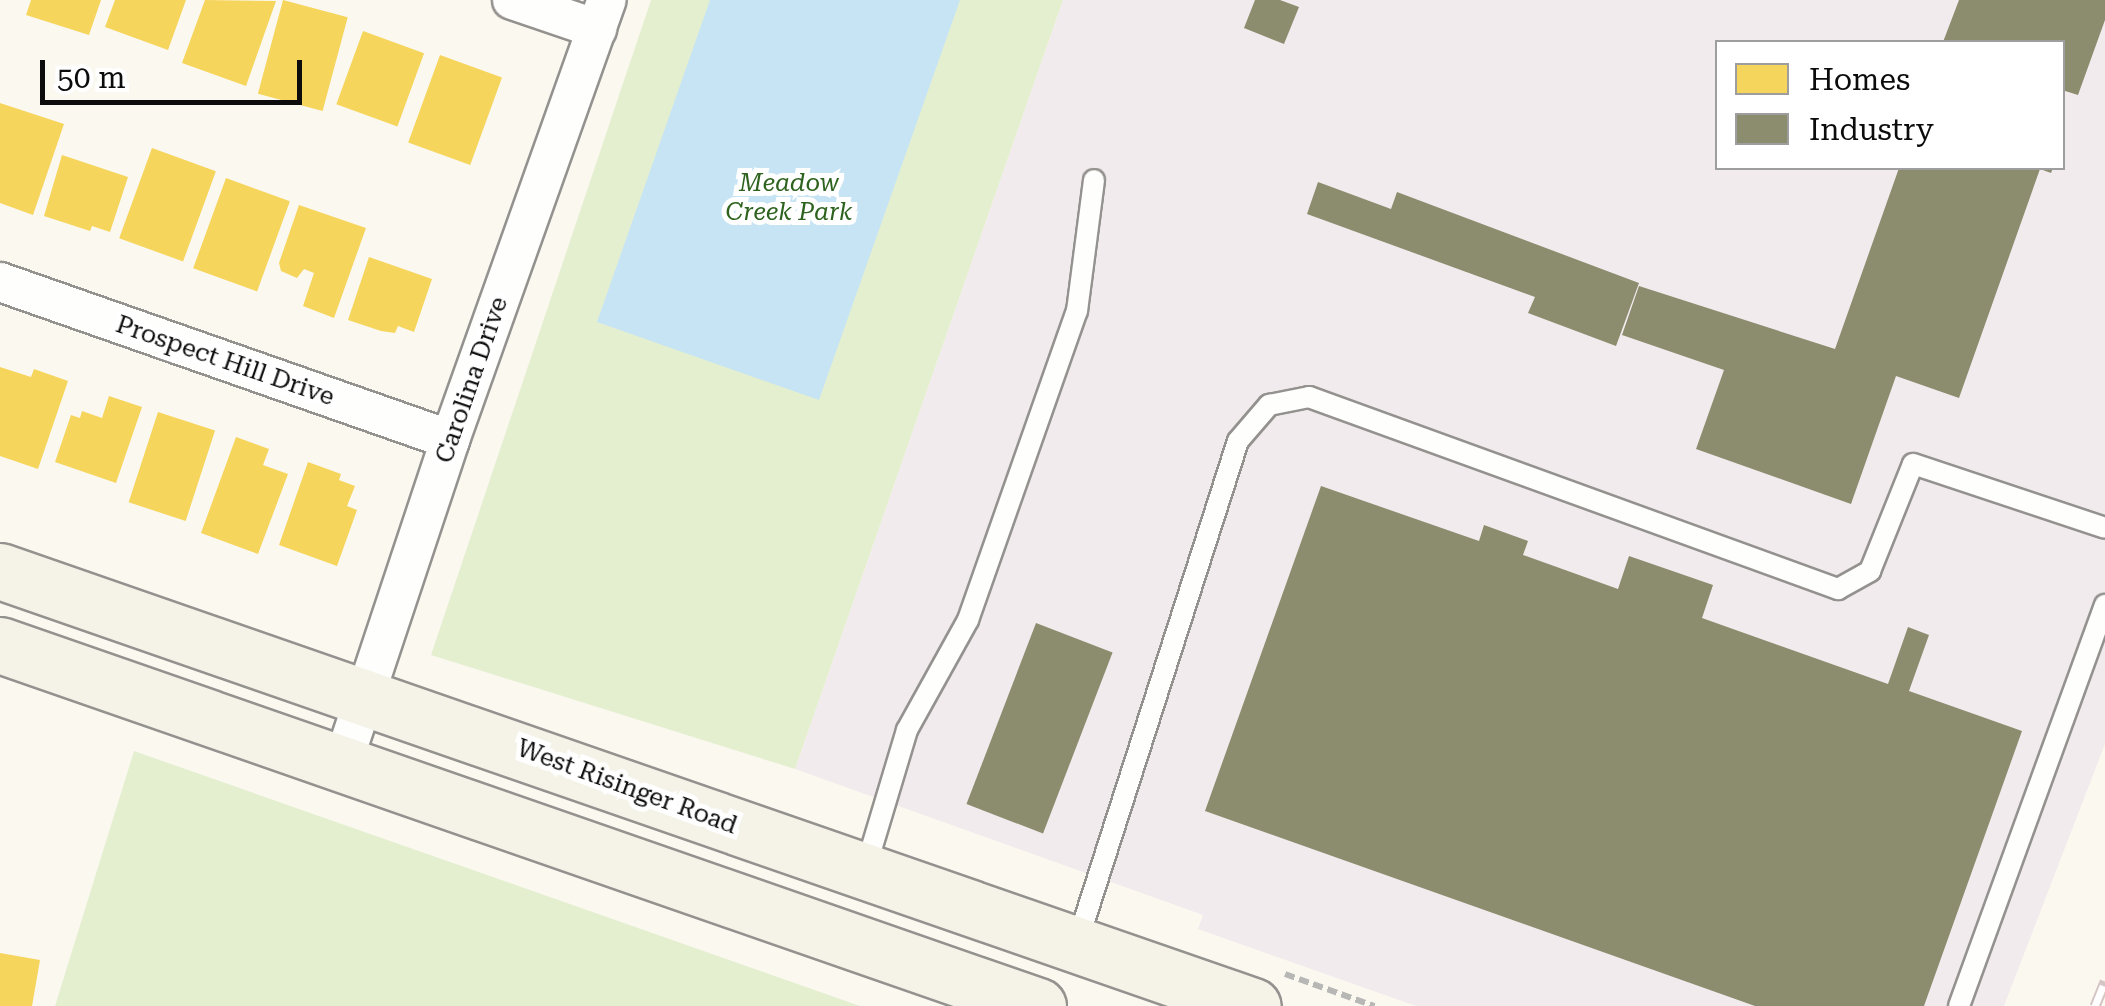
<!DOCTYPE html>
<style>
body{margin:0}
#map{position:relative;width:2105px;height:1006px;overflow:hidden;background:#fbf8f0;font-family:"Roboto Serif",serif}
div>[style]{position:absolute}
.industrial>*{inset:0;background:#f2ebed}
.green>*{inset:0;background:#e4efd0}
.water>*{inset:0;background:#c7e4f4}
.homes>*{inset:0;background:#f6d55c;transform-origin:0 0}
.industry>*{inset:0;background:#8c8c6e;transform-origin:0 0}
.path>*{height:6px;margin-top:-3px;transform-origin:0;background:repeating-linear-gradient(90deg,#b7b7b5 0 10px,transparent 0 15px)}
.roads{filter:drop-shadow(2px 0 #94928f) drop-shadow(-2px 0 #94928f) drop-shadow(0 2px #94928f) drop-shadow(0 -2px #94928f)}
.lane>*{height:20px;margin:-10px;padding:0 10px;transform-origin:10px;border-radius:10px;background:#fefefd}
.street>*{height:38px;margin:-19px;padding:0 19px;transform-origin:19px;border-radius:19px;background:#fefefd}
.secondary>*{height:55px;margin:-27.5px;padding:0 27.5px;transform-origin:27.5px;border-radius:27.5px;background:#f5f3e8}
.rail>*{height:11px;margin-top:-5.5px;transform-origin:0;background:repeating-linear-gradient(90deg,#fff 0 22px,#d6c5c5 0 44px);box-sizing:border-box;border-block:2px solid #d6c5c5}
span{translate:-50% -50%;white-space:nowrap;text-align:center;line-height:1.15;-webkit-text-stroke:10px #fff;paint-order:stroke}
.park-label{font-size:25px;color:#2d631e;font-style:italic}
.street-label{font-size:25px;color:#0c0c0c}
.legend{position:absolute;left:1715px;top:40px;width:350px;height:130px;box-sizing:border-box;background:#fff;border:2px solid #9e9e9e;margin:0;padding:12px 18px;list-style:none;font-size:30px;color:#0c0c0c}
.legend li{display:flex;align-items:center;gap:20px;height:50px}
.legend b{width:50px;border:2px solid #9e9e9e}
.scale{position:absolute;left:40px;top:60px;width:262px;height:45px;box-sizing:border-box;border:5px solid #0c0c0c;border-top:0;padding-left:12px;font-size:30px;line-height:35px;white-space:nowrap;color:#0c0c0c;-webkit-text-stroke:8px #fff;paint-order:stroke}
</style>
<div id="map">
<div class="industrial">
<div style="clip-path:polygon(evenodd,1063px 0,2105px 0,2105px 744px,2004px 1006px,1416px 1006px,1198px 929px,1203px 915px,795px 769px,1063px 0,1718px 42px,2062px 42px,2062px 168px,1718px 168px,1718px 42px)"></div>
</div>
<div class="green">
<div style="clip-path:polygon(651px 0,1063px 0,795px 769px,431px 655px)"></div>
<div style="clip-path:polygon(134px 751px,860px 1006px,55px 1006px)"></div>
</div>
<div class="water">
<div style="clip-path:polygon(710px 0,960px 0,819px 400px,597px 322px)"></div>
</div>
<div class="homes">
<div style="clip-path:polygon(31px 0,101px 0,89px 35px,26px 15px)"></div>
<div style="clip-path:polygon(115px 0,186px 0,168px 50px,105px 27px)"></div>
<div style="clip-path:polygon(205px 0,276px 1px,246px 86px,182px 63px)"></div>
<div style="left:283px;top:0;width:67px;height:97px;rotate:15deg"></div>
<div style="left:363px;top:31px;width:65px;height:78px;rotate:20deg"></div>
<div style="left:440px;top:55px;width:66px;height:93px;rotate:20deg"></div>
<div style="clip-path:polygon(0 103px,64px 124px,33px 215px,0 203px)"></div>
<div style="left:152px;top:148px;width:68px;height:96px;rotate:20deg"></div>
<div style="clip-path:polygon(62px 155px,128px 177px,110px 232px,92px 226px,90px 231px,44px 216px)"></div>
<div style="left:226px;top:178px;width:68px;height:96px;rotate:20deg"></div>
<div style="clip-path:polygon(299px 205px,366px 228px,334px 318px,303px 306px,314px 273px,304px 269px,297px 278px,281px 271px,279px 263px)"></div>
<div style="clip-path:polygon(369px 257px,432px 279px,414px 332px,398px 326px,395px 333px,381px 331px,348px 320px)"></div>
<div style="clip-path:polygon(0 367px,31px 377px,34px 369px,68px 381px,38px 469px,0 456px)"></div>
<div style="clip-path:polygon(109px 396px,142px 407px,116px 483px,55px 462px,71px 415px,80px 418px,82px 411px,102px 418px)"></div>
<div style="left:158px;top:412px;width:60px;height:95px;rotate:18deg"></div>
<div style="clip-path:polygon(236px 437px,269px 449px,263px 465px,288px 474px,258px 554px,201px 533px)"></div>
<div style="clip-path:polygon(308px 462px,341px 474px,339px 480px,355px 486px,347px 506px,357px 510px,337px 566px,279px 545px)"></div>
<div style="clip-path:polygon(0 953px,40px 960px,32px 1006px,0 1006px)"></div>
</div>
<div class="industry">
<div style="clip-path:polygon(1255px 0,1280px 0,1299px 7px,1284px 44px,1244px 28px)"></div>
<div style="clip-path:polygon(1959px 0,2105px 0,2105px 20px,2078px 95px,2062px 90px,2062px 42px,1943px 42px)"></div>
<div style="clip-path:polygon(1899px 168px,2053px 168px,2051px 173px,2040px 169px,1959px 398px,1896px 376px,1851px 504px,1696px 449px,1724px 370px,1622px 335px,1639px 286px,1835px 349px)"></div>
<div style="clip-path:polygon(1318px 182px,1391px 209px,1397px 192px,1639px 283px,1616px 346px,1528px 313px,1535px 297px,1307px 214px)"></div>
<div style="clip-path:polygon(1321px 486px,1479px 541px,1484px 525px,1528px 541px,1523px 555px,1618px 589px,1629px 556px,1713px 585px,1702px 618px,1888px 684px,1908px 627px,1929px 635px,1909px 691px,2022px 731px,1924px 1006px,1755px 1006px,1205px 811px)"></div>
<div style="left:1036px;top:623px;width:82px;height:194px;rotate:21deg"></div>
</div>
<div class="path">
<div style="left:1285px;top:974px;width:95px;rotate:19.8deg"></div>
</div>
<div class="roads">
<div class="lane">
<div style="left:865px;top:870px;width:146px;rotate:-73.3deg"></div>
<div style="left:907px;top:730px;width:126px;rotate:-61deg"></div>
<div style="left:968px;top:620px;width:328px;rotate:-70.6deg"></div>
<div style="left:1077px;top:311px;width:132px;rotate:-82.6deg"></div>
<div style="left:1077px;top:943px;width:527px;rotate:-72.22deg"></div>
<div style="left:1238px;top:441px;width:48px;rotate:-49.3deg"></div>
<div style="left:1269px;top:405px;width:41px;rotate:-11.3deg"></div>
<div style="left:1309px;top:397px;width:563px;rotate:19.95deg"></div>
<div style="left:1838px;top:589px;width:37px;rotate:-29deg"></div>
<div style="left:1870px;top:571px;width:115px;rotate:-68.1deg"></div>
<div style="left:1913px;top:464px;width:202px;rotate:18.4deg"></div>
<div style="left:1959px;top:1006px;width:427px;rotate:-70deg"></div>
</div>
<div class="street">
<div style="left:512px;top:0;width:90px;rotate:18.8deg"></div>
<div style="left:0;top:282px;width:477px;rotate:19.3deg"></div>
<div style="left:343px;top:762px;width:339px;rotate:-71.6deg"></div>
<div style="left:450px;top:440px;width:467px;rotate:-70.4deg"></div>
</div>
<div class="secondary">
<div style="left:0;top:571px;width:1326px;rotate:19.15deg"></div>
<div style="left:0;top:645px;width:1099px;rotate:19.18deg"></div>
</div>
</div>
<div class="rail">
<div style="left:2095px;top:1006px;width:27px;rotate:-68deg"></div>
</div>
<div class="park-label">
<span style="left:789px;top:198px">Meadow<br>Creek Park</span>
</div>
<div class="street-label">
<span style="left:225px;top:361px;rotate:19deg">Prospect Hill Drive</span>
<span style="left:472px;top:380px;rotate:-71deg">Carolina Drive</span>
<span style="left:627px;top:787px;rotate:20deg">West Risinger Road</span>
</div>
<ul class="legend">
<li><b style="height:28px;background:#f6d55c"></b>Homes</li>
<li><b style="height:28px;background:#8c8c6e"></b>Industry</li>
</ul>
<div class="scale">50 m</div>
</div>
